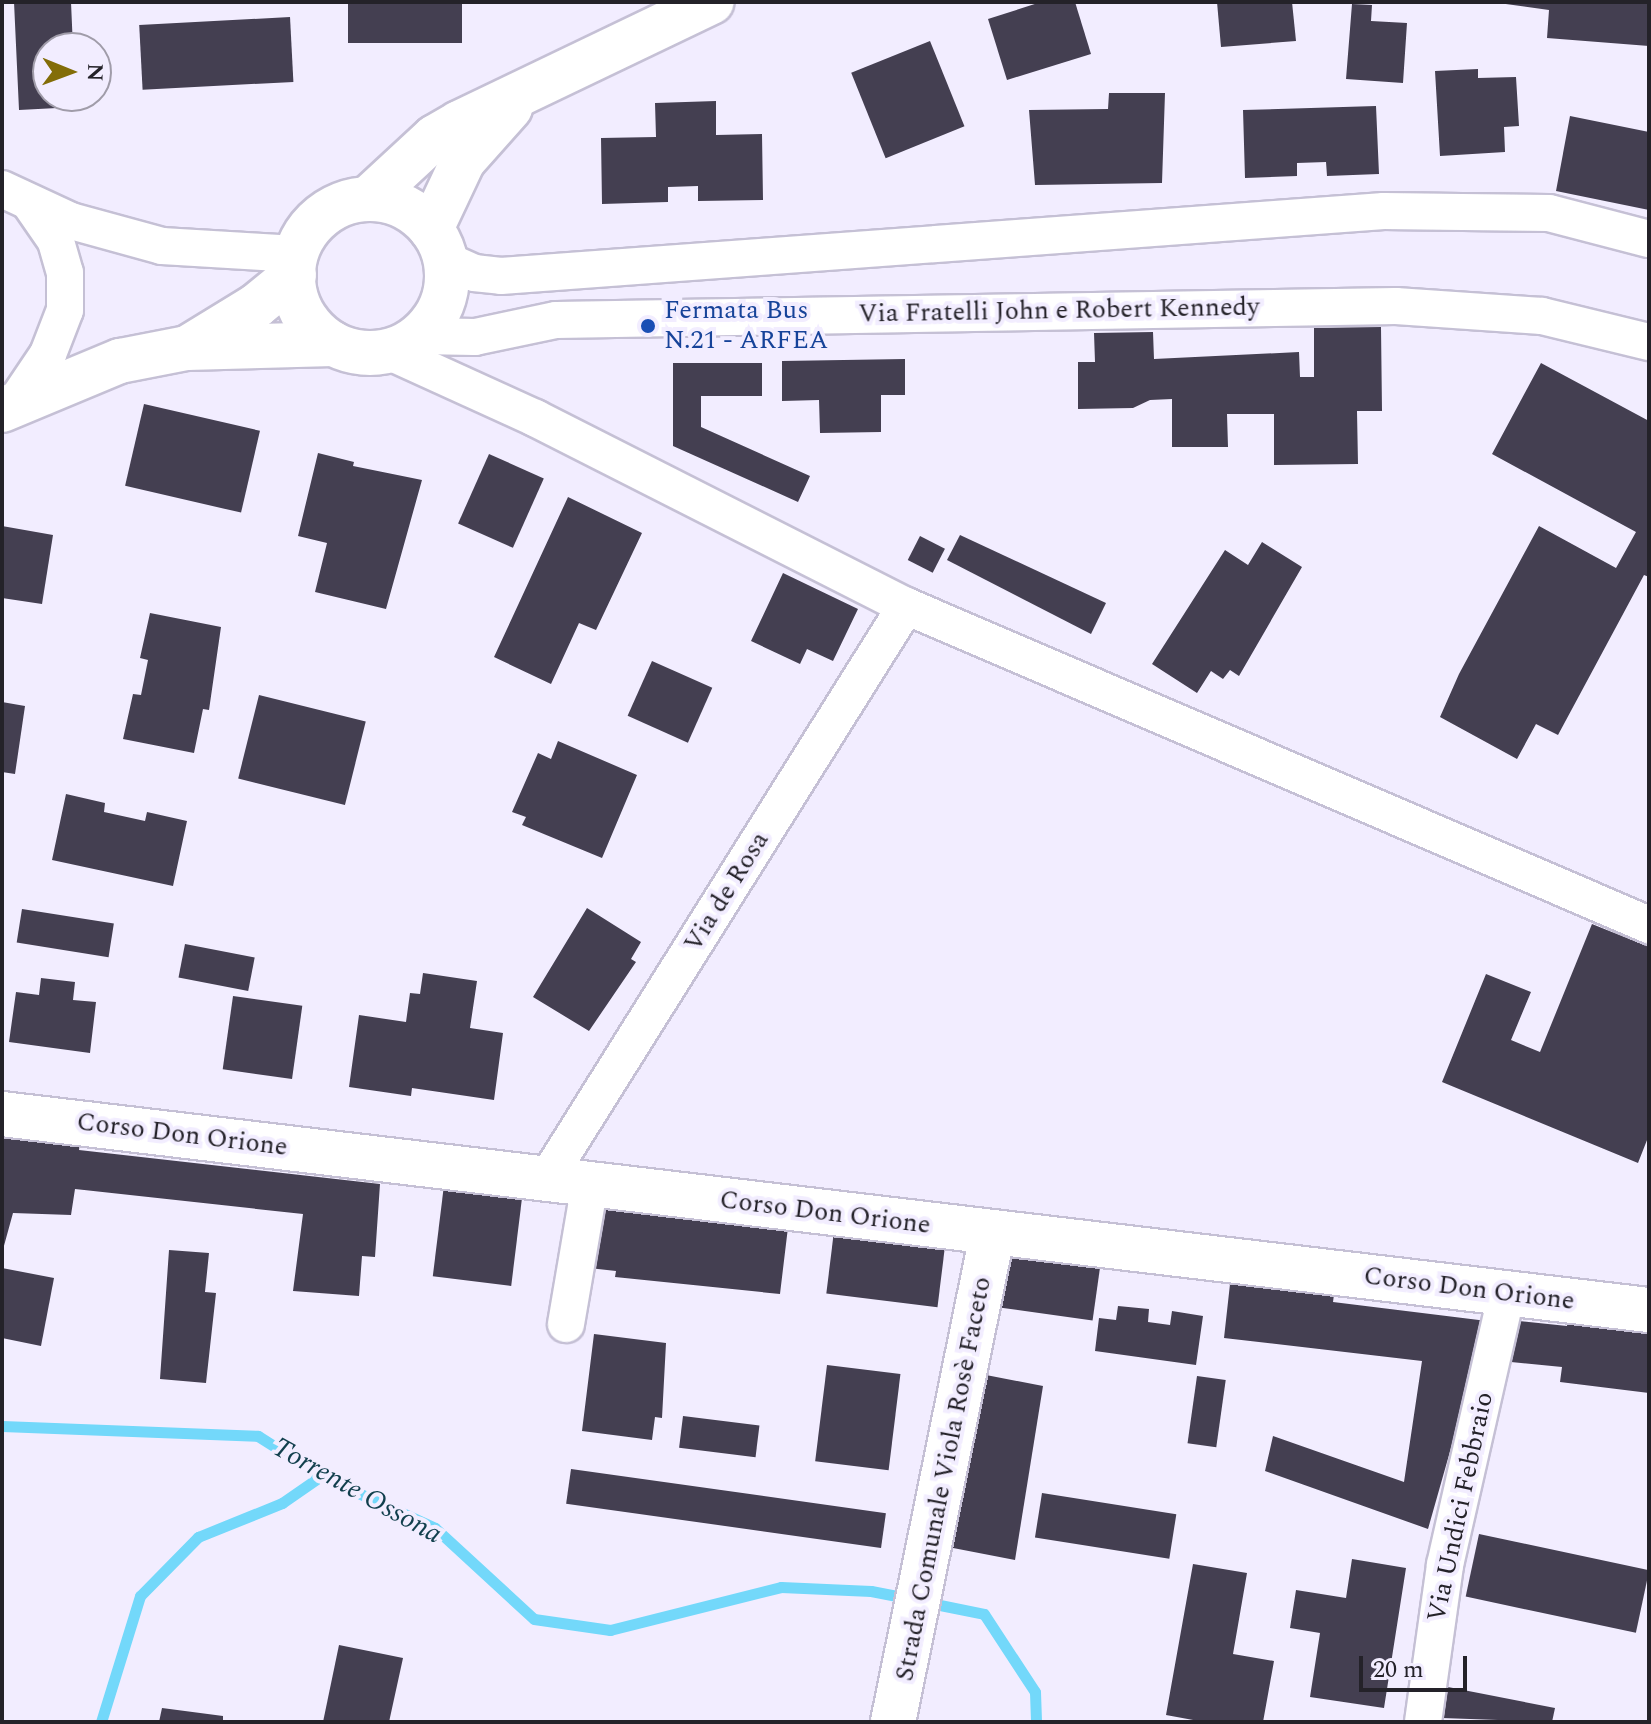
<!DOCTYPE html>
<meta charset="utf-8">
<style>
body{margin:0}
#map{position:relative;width:1651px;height:1724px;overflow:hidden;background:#f2edff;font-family:Spectral,serif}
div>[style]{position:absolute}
.stream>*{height:11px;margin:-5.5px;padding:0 5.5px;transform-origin:5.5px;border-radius:5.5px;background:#73d8fa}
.building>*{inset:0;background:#443f51;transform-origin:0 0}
.roads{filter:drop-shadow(2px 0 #c5c0d5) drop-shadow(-2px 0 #c5c0d5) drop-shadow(0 2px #c5c0d5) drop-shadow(0 -2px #c5c0d5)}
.street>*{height:36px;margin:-18px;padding:0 18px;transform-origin:18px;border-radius:18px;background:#fff}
.secondary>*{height:44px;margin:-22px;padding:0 22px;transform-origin:22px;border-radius:22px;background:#fff}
.secondary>.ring{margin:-22px;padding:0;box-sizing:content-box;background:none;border:44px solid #fff;border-radius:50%}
.dots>*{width:22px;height:22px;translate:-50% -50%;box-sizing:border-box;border:4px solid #f2edff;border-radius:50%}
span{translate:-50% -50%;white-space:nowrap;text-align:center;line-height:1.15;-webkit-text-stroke:8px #f2edff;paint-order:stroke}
.transit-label{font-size:26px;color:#164399}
.left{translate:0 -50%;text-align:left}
.street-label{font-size:26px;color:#242229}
.water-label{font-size:28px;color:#113f4d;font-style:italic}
.frame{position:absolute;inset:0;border:4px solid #242229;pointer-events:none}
.north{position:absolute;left:32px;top:32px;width:80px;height:80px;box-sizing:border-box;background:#f2edff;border:2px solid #a09ca9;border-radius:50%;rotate:91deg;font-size:22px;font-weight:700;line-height:32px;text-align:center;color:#242229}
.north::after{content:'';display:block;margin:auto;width:28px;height:36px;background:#836d08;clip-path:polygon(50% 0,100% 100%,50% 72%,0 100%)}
.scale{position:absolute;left:1359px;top:1656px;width:108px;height:36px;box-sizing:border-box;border:4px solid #242229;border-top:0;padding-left:10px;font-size:24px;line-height:28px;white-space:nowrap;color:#242229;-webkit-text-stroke:6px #f2edff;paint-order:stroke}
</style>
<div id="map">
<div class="stream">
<div style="left:2px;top:1426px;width:256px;rotate:2.2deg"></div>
<div style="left:258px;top:1436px;width:75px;rotate:32.4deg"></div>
<div style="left:321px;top:1476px;width:125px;rotate:24.5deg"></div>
<div style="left:435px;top:1528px;width:134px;rotate:42.6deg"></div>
<div style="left:534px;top:1619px;width:77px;rotate:8.2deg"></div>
<div style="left:610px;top:1630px;width:176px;rotate:-14.1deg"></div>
<div style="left:781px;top:1587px;width:90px;rotate:2.5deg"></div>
<div style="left:871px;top:1591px;width:38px;rotate:11deg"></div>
<div style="left:925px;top:1602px;width:60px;rotate:11.5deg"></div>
<div style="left:984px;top:1614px;width:93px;rotate:56.8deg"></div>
<div style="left:1035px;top:1692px;width:30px;rotate:88deg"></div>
<div style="left:101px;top:1722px;width:132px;rotate:-72.8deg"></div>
<div style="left:140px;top:1596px;width:83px;rotate:-45.5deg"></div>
<div style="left:198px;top:1537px;width:91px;rotate:-22deg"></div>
<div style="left:282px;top:1503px;width:47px;rotate:-34.7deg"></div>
</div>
<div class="building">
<div style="clip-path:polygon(14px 2px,71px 2px,73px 48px,48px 48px,48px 96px,75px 96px,76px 107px,19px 110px)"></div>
<div style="left:348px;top:2px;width:114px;height:41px"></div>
<div style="clip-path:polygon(1041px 2px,1075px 2px,1091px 54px,1007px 80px,988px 19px)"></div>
<div style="clip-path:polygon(1217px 2px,1292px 2px,1296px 41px,1221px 47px)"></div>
<div style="clip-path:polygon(1491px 2px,1649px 2px,1649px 46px,1547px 38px,1549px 10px)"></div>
<div style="clip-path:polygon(1352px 4px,1372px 5px,1371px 21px,1407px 23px,1403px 83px,1346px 79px)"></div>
<div style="left:290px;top:17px;width:65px;height:151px;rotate:87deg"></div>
<div style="left:930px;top:41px;width:92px;height:85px;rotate:68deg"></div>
<div style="clip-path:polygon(1478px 69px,1478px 78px,1516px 77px,1519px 126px,1504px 127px,1505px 152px,1440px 156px,1435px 71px)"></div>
<div style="clip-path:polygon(1109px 93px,1165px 93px,1162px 183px,1035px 185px,1029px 110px,1108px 109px)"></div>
<div style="clip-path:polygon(716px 101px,716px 135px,762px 134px,763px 200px,698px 201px,698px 186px,668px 187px,668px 202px,602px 204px,601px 138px,656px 137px,655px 103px)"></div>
<div style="clip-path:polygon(1376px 106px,1379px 174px,1327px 176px,1326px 162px,1297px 163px,1297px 176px,1245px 178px,1243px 110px)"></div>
<div style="clip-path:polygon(1570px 116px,1649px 132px,1649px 210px,1556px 191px)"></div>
<div style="clip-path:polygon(1381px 327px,1382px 411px,1357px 411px,1358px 464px,1274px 465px,1274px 414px,1227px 414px,1228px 447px,1172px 447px,1172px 399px,1150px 400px,1133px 408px,1078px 409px,1078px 362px,1095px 362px,1094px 333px,1153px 332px,1154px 359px,1299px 352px,1300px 377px,1314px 377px,1314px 328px)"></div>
<div style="clip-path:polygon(905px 359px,905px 395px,881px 395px,881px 432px,820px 433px,819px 400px,782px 401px,782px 361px)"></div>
<div style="clip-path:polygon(673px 363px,762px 363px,762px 396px,701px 396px,701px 427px,810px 476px,798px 502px,673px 446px)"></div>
<div style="clip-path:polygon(1541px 363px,1649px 421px,1649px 577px,1644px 575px,1558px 735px,1536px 724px,1517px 759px,1440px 717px,1459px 674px,1539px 526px,1616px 568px,1636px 532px,1492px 454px)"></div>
<div style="left:144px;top:404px;width:119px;height:84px;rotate:13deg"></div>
<div style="clip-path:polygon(318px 453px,354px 462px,353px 466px,422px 480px,386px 609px,315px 592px,327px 543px,298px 536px)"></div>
<div style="left:489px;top:454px;width:60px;height:76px;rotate:24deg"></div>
<div style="clip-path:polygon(568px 497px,642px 533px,596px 630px,579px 623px,551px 684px,494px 657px)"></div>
<div style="clip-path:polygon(2px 526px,53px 535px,42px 604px,2px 598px)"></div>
<div style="clip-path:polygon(960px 535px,1106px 603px,1091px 634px,947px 560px)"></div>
<div style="left:920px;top:536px;width:28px;height:27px;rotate:27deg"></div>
<div style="clip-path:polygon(1262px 542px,1302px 567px,1239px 676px,1230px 670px,1223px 679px,1211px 671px,1197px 693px,1152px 664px,1225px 550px,1248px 565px)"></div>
<div style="clip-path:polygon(783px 573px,858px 609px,833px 661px,807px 649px,800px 664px,751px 641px)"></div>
<div style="clip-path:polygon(150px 613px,221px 627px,209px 710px,203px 709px,194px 753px,123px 739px,133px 694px,141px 695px,148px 660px,140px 658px)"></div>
<div style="left:652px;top:661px;width:66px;height:60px;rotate:24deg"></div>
<div style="left:259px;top:695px;width:110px;height:86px;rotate:14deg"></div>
<div style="clip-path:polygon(2px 702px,25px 706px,15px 774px,2px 772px)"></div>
<div style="clip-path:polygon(558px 741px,637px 775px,602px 858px,522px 825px,526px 817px,512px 812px,538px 753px,551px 759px)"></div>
<div style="clip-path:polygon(66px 794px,105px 803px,104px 812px,145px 821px,147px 812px,187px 821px,173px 886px,52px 860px)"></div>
<div style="clip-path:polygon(587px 908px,641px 942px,631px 959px,636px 962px,589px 1031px,533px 997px)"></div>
<div style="left:22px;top:909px;width:93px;height:34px;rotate:9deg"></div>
<div style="clip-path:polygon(1592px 924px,1649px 947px,1649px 1135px,1638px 1163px,1442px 1082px,1486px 974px,1531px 992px,1511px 1040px,1540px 1052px)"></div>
<div style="left:185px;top:944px;width:71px;height:34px;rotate:11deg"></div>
<div style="clip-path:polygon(423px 973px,477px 981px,470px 1028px,503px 1033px,494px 1100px,412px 1088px,411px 1096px,349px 1087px,359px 1015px,406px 1022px,410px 993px,420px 994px)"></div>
<div style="clip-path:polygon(41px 978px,75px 982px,73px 1000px,96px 1002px,90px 1053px,9px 1042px,16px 992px,39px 995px)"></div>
<div style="left:233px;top:996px;width:70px;height:74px;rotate:8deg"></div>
<div style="clip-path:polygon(2px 1135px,80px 1142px,79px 1150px,380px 1184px,375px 1257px,362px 1256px,359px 1296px,293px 1291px,303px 1214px,75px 1189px,71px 1215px,13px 1213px,2px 1253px)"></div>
<div style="left:444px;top:1185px;width:79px;height:92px;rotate:7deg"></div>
<div style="clip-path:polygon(598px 1196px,789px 1219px,780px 1294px,615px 1277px,616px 1271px,589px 1268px)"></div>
<div style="left:834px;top:1231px;width:112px;height:63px;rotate:7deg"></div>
<div style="clip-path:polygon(169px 1250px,209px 1253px,205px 1292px,216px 1293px,206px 1383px,160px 1379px)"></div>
<div style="left:1007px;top:1254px;width:94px;height:54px;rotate:8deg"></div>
<div style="clip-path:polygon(2px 1268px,54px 1278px,41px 1346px,2px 1338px)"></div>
<div style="clip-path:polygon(1231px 1275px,1335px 1287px,1333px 1302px,1487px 1321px,1428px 1529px,1265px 1471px,1273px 1436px,1404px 1482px,1422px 1361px,1224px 1338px)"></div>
<div style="clip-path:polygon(1118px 1306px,1149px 1309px,1148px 1322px,1170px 1325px,1172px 1311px,1203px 1316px,1196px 1365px,1095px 1351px,1099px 1318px,1116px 1320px)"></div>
<div style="clip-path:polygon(1568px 1315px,1649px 1326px,1649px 1393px,1560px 1382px,1562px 1367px,1501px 1361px,1510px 1320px,1567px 1326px)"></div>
<div style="clip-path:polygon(594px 1334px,666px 1343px,662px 1418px,655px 1417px,652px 1440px,582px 1431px)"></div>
<div style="left:827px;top:1365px;width:74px;height:97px;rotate:7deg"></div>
<div style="clip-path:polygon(986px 1375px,1043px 1386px,1015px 1560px,948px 1547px)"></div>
<div style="left:1197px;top:1376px;width:29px;height:68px;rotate:8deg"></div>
<div style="left:683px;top:1416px;width:77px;height:32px;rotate:7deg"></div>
<div style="left:571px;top:1469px;width:318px;height:35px;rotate:8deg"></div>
<div style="left:1042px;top:1493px;width:136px;height:45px;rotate:9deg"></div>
<div style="left:1479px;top:1534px;width:174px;height:64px;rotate:12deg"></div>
<div style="clip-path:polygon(1352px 1559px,1406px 1568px,1384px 1708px,1310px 1697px,1320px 1633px,1290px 1628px,1296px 1590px,1346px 1598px)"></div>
<div style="clip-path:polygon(1193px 1564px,1247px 1573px,1233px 1654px,1274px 1661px,1263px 1722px,1204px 1722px,1166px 1715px)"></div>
<div style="clip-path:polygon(339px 1645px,403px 1658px,389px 1722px,323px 1722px)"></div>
<div style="clip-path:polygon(1448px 1687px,1555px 1708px,1552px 1722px,1442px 1718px)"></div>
<div style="clip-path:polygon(162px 1708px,223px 1716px,223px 1722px,159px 1722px)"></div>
</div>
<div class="roads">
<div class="street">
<div style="left:2px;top:189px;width:76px;rotate:24.9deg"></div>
<div style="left:71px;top:221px;width:94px;rotate:15.4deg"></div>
<div style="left:162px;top:246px;width:134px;rotate:3.4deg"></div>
<div style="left:445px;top:260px;width:32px;rotate:24deg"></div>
<div style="left:474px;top:273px;width:27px;rotate:6deg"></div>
<div style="left:501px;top:276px;width:885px;rotate:-4.21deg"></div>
<div style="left:1384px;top:211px;width:165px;rotate:0.7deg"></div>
<div style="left:1549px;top:213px;width:103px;rotate:14.6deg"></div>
<div style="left:419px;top:336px;width:56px;rotate:1deg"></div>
<div style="left:475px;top:337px;width:83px;rotate:-11.9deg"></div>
<div style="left:556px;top:320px;width:840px;rotate:-0.95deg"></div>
<div style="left:1396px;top:306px;width:146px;rotate:3.9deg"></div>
<div style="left:1542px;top:316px;width:110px;rotate:13.7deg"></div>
<div style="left:388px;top:351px;width:162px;rotate:24.5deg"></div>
<div style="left:535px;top:418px;width:416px;rotate:26.9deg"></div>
<div style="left:906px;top:606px;width:809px;rotate:23.24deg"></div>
<div style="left:15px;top:403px;width:59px;rotate:-56deg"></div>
<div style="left:48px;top:354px;width:47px;rotate:-68.9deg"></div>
<div style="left:65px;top:310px;width:37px;rotate:-90deg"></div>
<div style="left:65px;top:273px;width:33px;rotate:-106deg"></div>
<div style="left:56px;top:241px;width:47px;rotate:-124.7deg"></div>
<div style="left:548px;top:1177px;width:674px;rotate:-57.91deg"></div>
<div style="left:566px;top:1324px;width:143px;rotate:-80.3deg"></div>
<div style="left:1423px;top:1722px;width:159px;rotate:-82deg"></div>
<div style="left:1445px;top:1565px;width:279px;rotate:-77.2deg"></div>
</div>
<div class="secondary">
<div style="left:368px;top:199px;width:91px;rotate:-42.8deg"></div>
<div style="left:435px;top:137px;width:28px;rotate:-30deg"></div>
<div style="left:459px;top:123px;width:280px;rotate:-25.6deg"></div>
<div class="ring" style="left:293px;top:199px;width:110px;height:110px"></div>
<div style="left:431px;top:229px;width:75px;rotate:-64.8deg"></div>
<div style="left:463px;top:161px;width:71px;rotate:-48.4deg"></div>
<div style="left:189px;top:347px;width:79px;rotate:-31.5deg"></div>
<div style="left:256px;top:306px;width:49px;rotate:-39.2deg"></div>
<div style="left:2px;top:410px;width:128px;rotate:-22.6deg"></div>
<div style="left:120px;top:361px;width:68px;rotate:-11deg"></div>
<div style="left:187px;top:348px;width:146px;rotate:-1.6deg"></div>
<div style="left:2px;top:1114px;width:1659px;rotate:6.79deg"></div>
<div style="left:893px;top:1722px;width:497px;rotate:-78.5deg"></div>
</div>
</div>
<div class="dots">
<div style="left:648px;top:326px;background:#1a4fb4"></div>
</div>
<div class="transit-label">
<span class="left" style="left:664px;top:326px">Fermata Bus<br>N.21 - ARFEA</span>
</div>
<div class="street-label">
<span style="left:1059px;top:311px;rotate:-1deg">Via Fratelli John e Robert Kennedy</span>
<span style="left:727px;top:892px;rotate:-58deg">Via de Rosa</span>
<span style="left:182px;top:1135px;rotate:7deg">Corso Don Orione</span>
<span style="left:825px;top:1213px;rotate:7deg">Corso Don Orione</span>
<span style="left:1469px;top:1289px;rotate:7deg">Corso Don Orione</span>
<span style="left:944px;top:1479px;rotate:-79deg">Strada Comunale Viola Rosè Faceto</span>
<span style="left:1461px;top:1507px;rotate:-78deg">Via Undici Febbraio</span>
</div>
<div class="water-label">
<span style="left:357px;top:1491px;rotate:29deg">Torrente Ossona</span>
</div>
<div class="frame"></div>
<div class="north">N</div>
<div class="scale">20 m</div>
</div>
